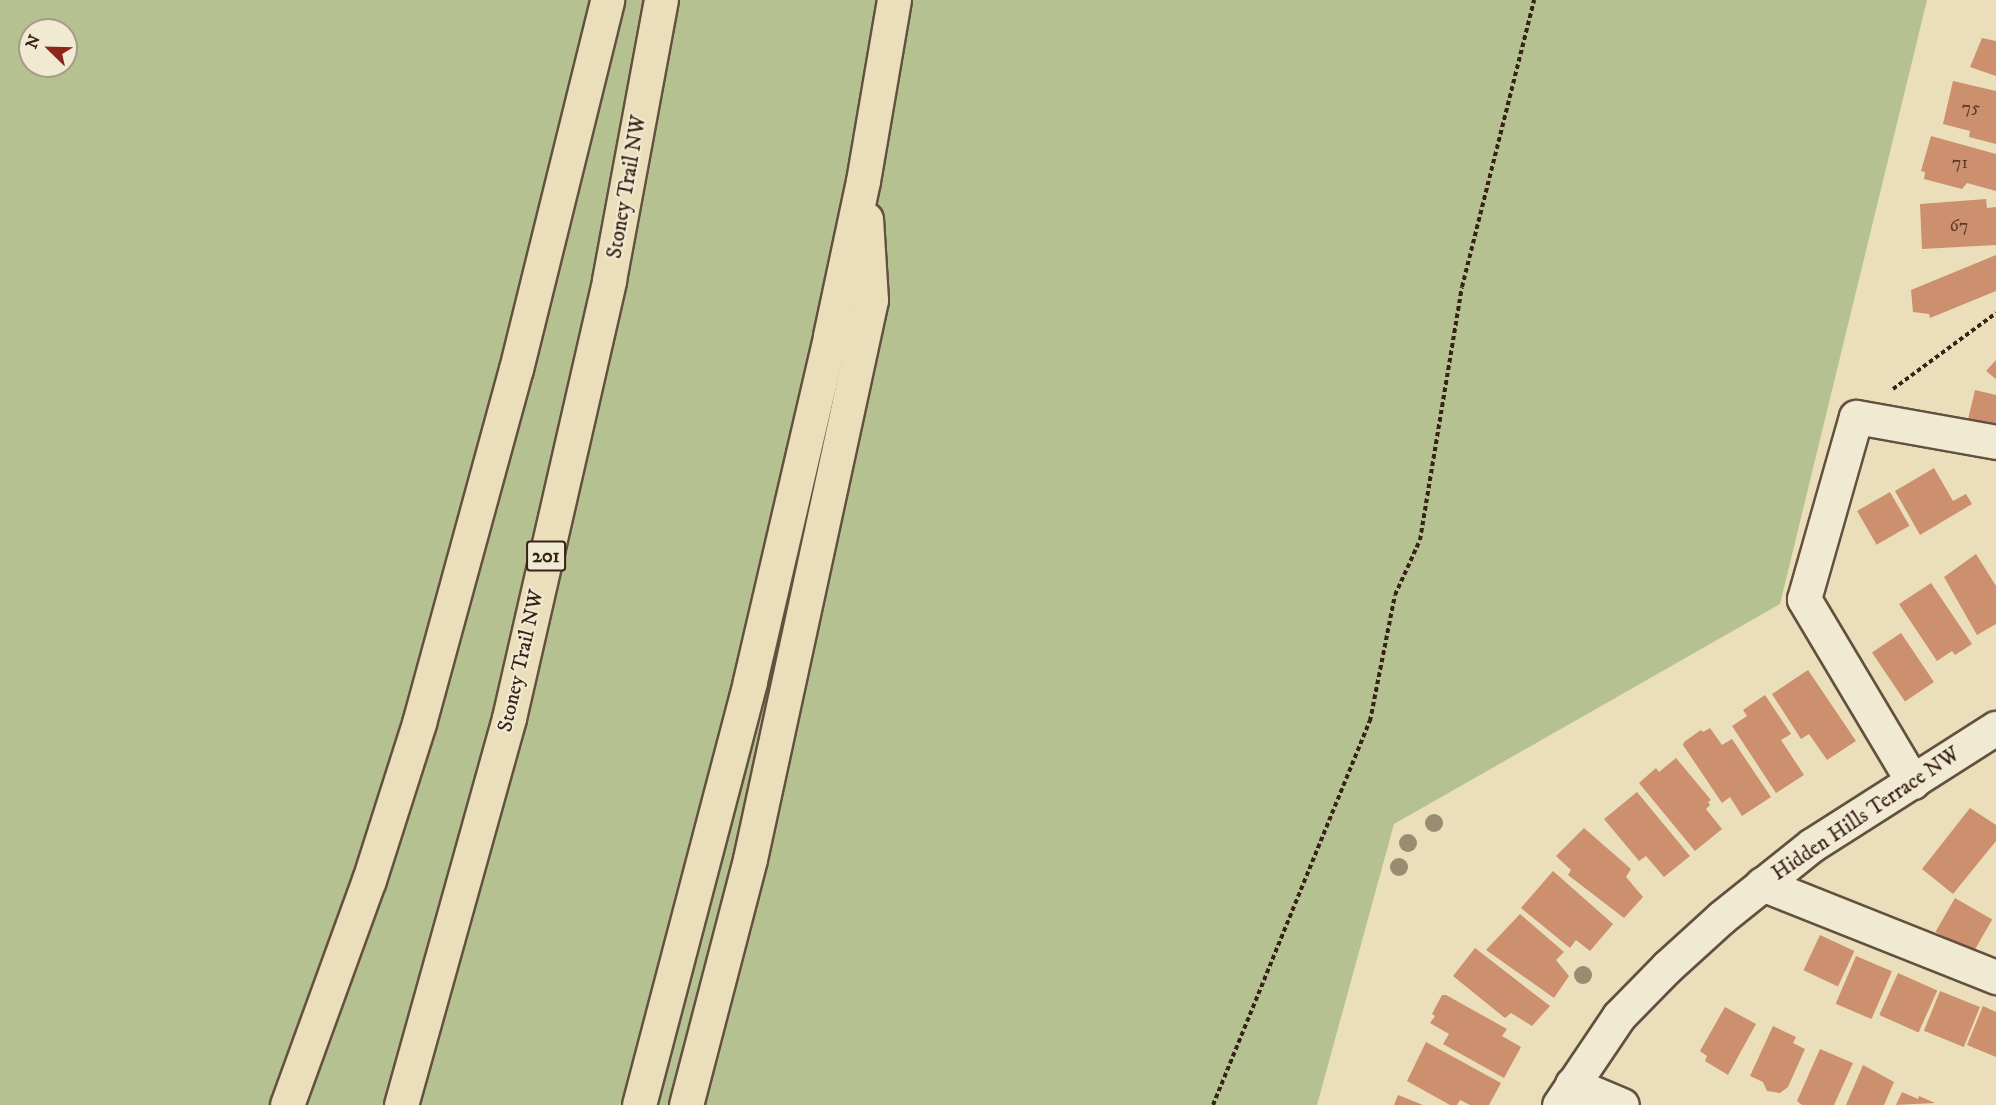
<!DOCTYPE html>
<style>
body{margin:0}
#map{position:relative;width:1996px;height:1105px;overflow:hidden;background:#eadebb;font-family:"IM FELL DW Pica",serif}
div>[style]{position:absolute}
.green>*{inset:0;background:#b5c191}
.building>*{inset:0;background:#cc906e;transform-origin:0 0}
.path>*{height:4px;margin-top:-2px;transform-origin:0;background:repeating-linear-gradient(90deg,#382116 0 4.5px,transparent 0 7.5px)}
.roads{filter:drop-shadow(2px 0 #64503f) drop-shadow(-2px 0 #64503f) drop-shadow(0 2px #64503f) drop-shadow(0 -2px #64503f)}
.minor>*{height:33px;margin:-16.5px;padding:0 16.5px;transform-origin:16.5px;border-radius:16.5px;background:#f1ead3}
.highway>*{height:33px;margin:-16.5px;padding:0 16.5px;transform-origin:16.5px;border-radius:16.5px;background:#eadebb}
.trees>*{width:18px;height:18px;margin:-9px;border-radius:50%;background:#998c71}
span{translate:-50% -50%;white-space:nowrap;text-align:center;line-height:1.15;-webkit-text-stroke:4.5px #f1ead3;paint-order:stroke}
.number-label{font-size:18px;color:#5d3d2c}
.number-label span{-webkit-text-stroke-width:0}
.shield-label span{padding:2px 4px;background:#f1ead3;border:2px solid;border-radius:4px;-webkit-text-stroke-width:0}
.shield-label{font-size:20px;color:#382116;font-weight:700}
.street-label{font-size:21px;color:#382116}
.north{position:absolute;left:18px;top:18px;width:60px;height:60px;box-sizing:border-box;background:#f1ead3;border:2px solid #a79a87;border-radius:50%;rotate:293deg;font-size:16px;font-weight:700;line-height:24px;text-align:center;color:#382116}
.north::after{content:'';display:block;margin:auto;width:21px;height:27px;background:#8f2418;clip-path:polygon(50% 0,100% 100%,50% 72%,0 100%)}
</style>
<div id="map">
<div class="green">
<div style="clip-path:polygon(evenodd,0 0,1927px 0,1780px 604px,1394px 824px,1317px 1105px,0 1105px,0 0,30px 30px,66px 30px,66px 66px,30px 66px,30px 30px)"></div>
</div>
<div class="building">
<div style="clip-path:polygon(1982px 38px,1996px 41px,1996px 76px,1970px 67px)"></div>
<div style="clip-path:polygon(1953px 81px,1996px 91px,1996px 144px,1969px 137px,1970px 131px,1943px 124px)"></div>
<div style="clip-path:polygon(1931px 136px,1996px 154px,1996px 191px,1967px 183px,1962px 189px,1924px 179px,1925px 172px,1921px 171px)"></div>
<div style="clip-path:polygon(1986px 199px,1987px 208px,1996px 207px,1996px 245px,1922px 249px,1920px 204px)"></div>
<div style="clip-path:polygon(1996px 255px,1996px 291px,1930px 318px,1929px 314px,1913px 312px,1911px 290px)"></div>
<div style="clip-path:polygon(1996px 360px,1996px 379px,1986px 371px)"></div>
<div style="clip-path:polygon(1975px 390px,1996px 395px,1996px 436px,1966px 428px)"></div>
<div style="clip-path:polygon(1934px 468px,1953px 501px,1966px 494px,1972px 504px,1920px 535px,1895px 491px)"></div>
<div style="left:1890px;top:492px;width:39px;height:38px;rotate:60deg"></div>
<div style="clip-path:polygon(1976px 554px,1996px 586px,1996px 624px,1977px 635px,1944px 577px)"></div>
<div style="clip-path:polygon(1931px 583px,1972px 644px,1955px 655px,1952px 651px,1937px 661px,1899px 604px)"></div>
<div style="left:1901px;top:633px;width:59px;height:35px;rotate:56deg"></div>
<div style="clip-path:polygon(1808px 670px,1856px 741px,1827px 760px,1809px 734px,1801px 739px,1772px 694px)"></div>
<div style="clip-path:polygon(1765px 695px,1791px 734px,1781px 740px,1804px 775px,1776px 793px,1732px 726px,1747px 716px,1743px 710px)"></div>
<div style="clip-path:polygon(1710px 728px,1722px 745px,1732px 739px,1771px 797px,1742px 816px,1730px 797px,1722px 803px,1683px 745px,1684px 742px,1701px 730px,1703px 732px)"></div>
<div style="clip-path:polygon(1676px 758px,1711px 800px,1708px 802px,1710px 805px,1706px 809px,1722px 829px,1695px 851px,1639px 783px,1656px 768px,1659px 772px)"></div>
<div style="clip-path:polygon(1637px 792px,1690px 856px,1664px 877px,1646px 856px,1639px 861px,1604px 819px)"></div>
<div style="clip-path:polygon(1970px 808px,1996px 825px,1996px 841px,1953px 894px,1922px 869px)"></div>
<div style="clip-path:polygon(1584px 828px,1631px 869px,1626px 877px,1643px 897px,1624px 918px,1568px 875px,1571px 870px,1556px 856px)"></div>
<div style="clip-path:polygon(1553px 871px,1613px 924px,1590px 951px,1576px 940px,1570px 948px,1521px 908px)"></div>
<div style="left:1955px;top:898px;width:43px;height:39px;rotate:30deg"></div>
<div style="clip-path:polygon(1520px 914px,1564px 952px,1556px 960px,1569px 976px,1554px 998px,1486px 950px)"></div>
<div style="left:1820px;top:935px;width:38px;height:39px;rotate:25deg"></div>
<div style="clip-path:polygon(1475px 948px,1550px 1006px,1532px 1026px,1511px 1013px,1505px 1018px,1453px 976px)"></div>
<div style="left:1856px;top:956px;width:39px;height:52px;rotate:23deg"></div>
<div style="left:1898px;top:973px;width:43px;height:46px;rotate:24deg"></div>
<div style="left:1940px;top:991px;width:43px;height:43px;rotate:22deg"></div>
<div style="clip-path:polygon(1442px 995px,1446px 995px,1507px 1029px,1502px 1036px,1521px 1047px,1504px 1078px,1443px 1044px,1449px 1034px,1430px 1023px,1435px 1016px,1432px 1014px)"></div>
<div style="clip-path:polygon(1983px 1006px,1996px 1012px,1996px 1057px,1967px 1045px)"></div>
<div style="clip-path:polygon(1725px 1007px,1756px 1024px,1728px 1075px,1705px 1061px,1707px 1056px,1700px 1051px)"></div>
<div style="clip-path:polygon(1773px 1026px,1796px 1037px,1793px 1043px,1805px 1049px,1788px 1087px,1780px 1093px,1767px 1091px,1763px 1082px,1750px 1076px)"></div>
<div style="clip-path:polygon(1426px 1042px,1501px 1083px,1489px 1105px,1470px 1105px,1460px 1100px,1457px 1105px,1450px 1105px,1407px 1081px)"></div>
<div style="clip-path:polygon(1820px 1049px,1853px 1063px,1834px 1105px,1802px 1105px,1797px 1101px)"></div>
<div style="clip-path:polygon(1863px 1065px,1894px 1082px,1884px 1105px,1846px 1105px)"></div>
<div style="clip-path:polygon(1902px 1092px,1918px 1099px,1919px 1096px,1935px 1103px,1896px 1105px)"></div>
<div style="clip-path:polygon(1398px 1095px,1423px 1105px,1394px 1105px)"></div>
</div>
<div class="path">
<div style="left:1893px;top:389px;width:128px;rotate:-36.4deg"></div>
<div style="left:1213px;top:1105px;width:415px;rotate:-67.8deg"></div>
<div style="left:1370px;top:721px;width:128px;rotate:-78.8deg"></div>
<div style="left:1395px;top:595px;width:60px;rotate:-65.6deg"></div>
<div style="left:1420px;top:540px;width:256px;rotate:-80.6deg"></div>
<div style="left:1462px;top:287px;width:296px;rotate:-75.9deg"></div>
</div>
<div class="roads">
<div class="minor">
<div style="left:1913px;top:782px;width:213px;rotate:-120.8deg"></div>
<div style="left:1804px;top:599px;width:189px;rotate:-74.1deg"></div>
<div style="left:1856px;top:417px;width:142px;rotate:10.1deg"></div>
<div style="left:1762px;top:884px;width:252px;rotate:21.7deg"></div>
<div style="left:1572px;top:1084px;width:54px;rotate:22.8deg"></div>
<div style="left:1559px;top:1105px;width:107px;rotate:-56deg"></div>
<div style="left:1619px;top:1016px;width:69px;rotate:-45.6deg"></div>
<div style="left:1667px;top:967px;width:74px;rotate:-42.3deg"></div>
<div style="left:1722px;top:917px;width:115px;rotate:-38.7deg"></div>
<div style="left:1812px;top:845px;width:218px;rotate:-32.5deg"></div>
</div>
<div class="highway">
<div style="left:287px;top:1105px;width:239px;rotate:-70deg"></div>
<div style="left:369px;top:880px;width:165px;rotate:-72.3deg"></div>
<div style="left:419px;top:723px;width:367px;rotate:-74.7deg"></div>
<div style="left:516px;top:369px;width:380px;rotate:-76.1deg"></div>
<div style="left:401px;top:1105px;width:402px;rotate:-74.4deg"></div>
<div style="left:509px;top:718px;width:449px;rotate:-77.1deg"></div>
<div style="left:609px;top:280px;width:285px;rotate:-79.5deg"></div>
<div style="left:639px;top:1105px;width:438px;rotate:-75.3deg"></div>
<div style="left:750px;top:681px;width:354px;rotate:-76.9deg"></div>
<div style="left:830px;top:336px;width:158px;rotate:-78deg"></div>
<div style="left:863px;top:181px;width:184px;rotate:-80.3deg"></div>
<div style="left:686px;top:1105px;width:254px;rotate:-75.4deg"></div>
<div style="left:750px;top:859px;width:572px;rotate:-77.79deg"></div>
<div style="left:871px;top:300px;width:81px;rotate:-93.5deg"></div>
</div>
</div>
<div class="trees">
<div style="left:1434px;top:823px"></div>
<div style="left:1408px;top:843px"></div>
<div style="left:1399px;top:867px"></div>
<div style="left:1583px;top:975px"></div>
</div>
<div class="number-label">
<span style="left:1971px;top:108px">75</span>
<span style="left:1960px;top:163px">71</span>
<span style="left:1959px;top:226px">67</span>
</div>
<div class="shield-label">
<span style="left:546px;top:556px">201</span>
</div>
<div class="street-label">
<span style="left:627px;top:187px;rotate:-80deg">Stoney Trail NW</span>
<span style="left:521px;top:661px;rotate:-77deg">Stoney Trail NW</span>
<span style="left:1866px;top:814px;rotate:-34deg">Hidden Hills Terrace NW</span>
</div>
<div class="north">N</div>
</div>
